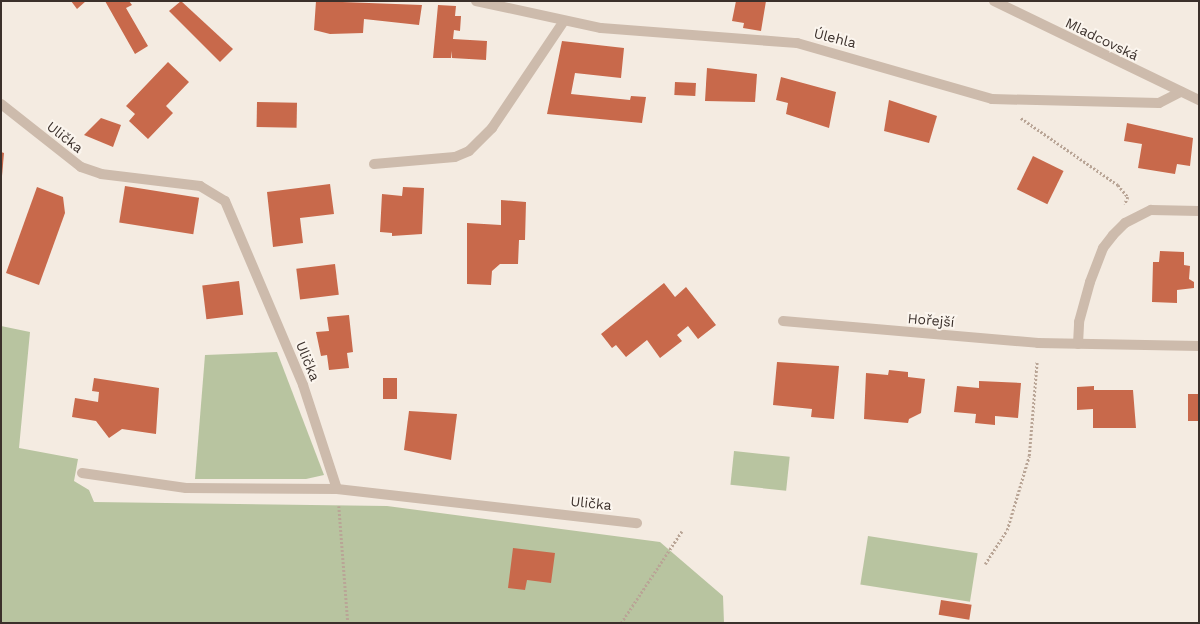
<!DOCTYPE html>
<meta charset="utf-8">
<style>
body{margin:0}
#map{position:relative;width:1200px;height:624px;overflow:hidden;background:#f4ebe1;font-family:"Work Sans",sans-serif}
div>[style]{position:absolute}
.green>*{inset:0;background:#b8c4a0;transform-origin:0 0}
.building>*{inset:0;background:#c8694b;transform-origin:0 0}
.path>*{height:2.5px;margin-top:-1.25px;transform-origin:0;background:repeating-linear-gradient(90deg,#b9a596 0 2px,transparent 0 4px)}
.minor>*{height:10px;margin:-5px;padding:0 5px;transform-origin:5px;border-radius:5px;background:#cdbbac}
.tertiary>*{height:10px;margin:-5px;padding:0 5px;transform-origin:5px;border-radius:5px;background:#cdbbac}
span{translate:-50% -50%;white-space:nowrap;text-align:center;line-height:1.15;-webkit-text-stroke:4px #fbf5ee;paint-order:stroke}
.street-label{font-size:14px;color:#3b302b}
.frame{position:absolute;inset:0;border:2px solid #3b302b;pointer-events:none}
</style>
<div id="map">
<div class="green">
<div style="clip-path:polygon(1px 326px,30px 332px,19px 448px,78px 459px,74px 481px,89px 490px,94px 502px,387px 506px,660px 542px,723px 596px,724px 623px,1px 623px)"></div>
<div style="clip-path:polygon(277px 352px,324px 475px,306px 479px,195px 479px,205px 355px)"></div>
<div style="left:734px;top:451px;width:56px;height:34px;rotate:6deg"></div>
<div style="left:868px;top:536px;width:111px;height:49px;rotate:9deg"></div>
</div>
<div class="building">
<div style="clip-path:polygon(71px 1px,86px 1px,77px 9px)"></div>
<div style="clip-path:polygon(105px 1px,129px 1px,132px 5px,126px 8px,148px 46px,135px 54px)"></div>
<div style="clip-path:polygon(181px 1px,233px 49px,220px 62px,169px 11px)"></div>
<div style="clip-path:polygon(316px 1px,422px 5px,419px 25px,364px 19px,363px 33px,330px 34px,314px 30px)"></div>
<div style="clip-path:polygon(736px 1px,766px 1px,761px 31px,743px 28px,744px 23px,732px 21px)"></div>
<div style="clip-path:polygon(438px 5px,456px 6px,455px 16px,461px 16px,460px 31px,454px 30px,453px 39px,487px 41px,486px 60px,452px 58px,452px 51px,451px 58px,433px 58px)"></div>
<div style="clip-path:polygon(562px 41px,624px 48px,621px 78px,575px 73px,571px 94px,630px 100px,631px 96px,646px 97px,642px 123px,547px 114px)"></div>
<div style="clip-path:polygon(168px 62px,189px 82px,166px 106px,173px 113px,148px 139px,129px 121px,135px 114px,126px 106px)"></div>
<div style="clip-path:polygon(707px 68px,757px 74px,755px 102px,705px 101px)"></div>
<div style="clip-path:polygon(781px 77px,836px 92px,829px 128px,786px 114px,788px 103px,776px 100px)"></div>
<div style="left:675px;top:82px;width:21px;height:13px;rotate:3deg"></div>
<div style="clip-path:polygon(889px 100px,937px 116px,929px 143px,884px 131px)"></div>
<div style="left:257px;top:102px;width:40px;height:25px;rotate:1deg"></div>
<div style="clip-path:polygon(101px 118px,121px 125px,113px 147px,84px 135px)"></div>
<div style="clip-path:polygon(1127px 123px,1193px 138px,1190px 166px,1177px 164px,1175px 174px,1138px 168px,1142px 144px,1124px 141px)"></div>
<div style="clip-path:polygon(1px 152px,4px 153px,2px 176px,1px 176px)"></div>
<div style="left:1033px;top:156px;width:34px;height:37px;rotate:26deg"></div>
<div style="clip-path:polygon(330px 184px,334px 214px,300px 218px,303px 243px,273px 247px,267px 192px)"></div>
<div style="left:125px;top:186px;width:75px;height:37px;rotate:9deg"></div>
<div style="clip-path:polygon(37px 187px,63px 197px,65px 213px,39px 285px,6px 273px)"></div>
<div style="clip-path:polygon(403px 187px,424px 188px,422px 234px,392px 236px,392px 233px,380px 232px,382px 194px,402px 196px)"></div>
<div style="clip-path:polygon(501px 200px,526px 202px,525px 240px,519px 240px,518px 264px,500px 264px,492px 271px,491px 285px,467px 284px,467px 223px,501px 225px)"></div>
<div style="clip-path:polygon(1160px 251px,1184px 252px,1184px 265px,1190px 266px,1189px 279px,1194px 282px,1194px 288px,1177px 290px,1177px 303px,1152px 302px,1153px 262px,1159px 262px)"></div>
<div style="left:335px;top:264px;width:31px;height:39px;rotate:83deg"></div>
<div style="left:239px;top:281px;width:34px;height:37px;rotate:83deg"></div>
<div style="clip-path:polygon(664px 283px,675px 297px,686px 287px,716px 325px,698px 339px,688px 326px,677px 335px,682px 341px,660px 358px,647px 340px,626px 357px,616px 345px,612px 348px,601px 334px)"></div>
<div style="clip-path:polygon(349px 315px,353px 352px,347px 353px,349px 368px,329px 370px,327px 355px,321px 356px,316px 332px,329px 331px,327px 317px)"></div>
<div style="clip-path:polygon(777px 362px,839px 366px,834px 419px,811px 417px,812px 409px,773px 405px)"></div>
<div style="clip-path:polygon(889px 370px,908px 372px,908px 377px,925px 379px,921px 413px,909px 419px,908px 423px,864px 419px,866px 373px,888px 375px)"></div>
<div style="clip-path:polygon(94px 378px,159px 388px,156px 434px,122px 429px,109px 438px,96px 421px,72px 417px,75px 398px,98px 402px,99px 392px,92px 391px)"></div>
<div style="left:383px;top:378px;width:14px;height:21px"></div>
<div style="clip-path:polygon(979px 381px,1021px 383px,1018px 418px,995px 416px,995px 425px,975px 423px,976px 414px,954px 412px,957px 386px,979px 388px)"></div>
<div style="clip-path:polygon(1094px 386px,1094px 390px,1133px 390px,1136px 428px,1093px 428px,1093px 409px,1077px 410px,1077px 387px)"></div>
<div style="left:1188px;top:394px;width:11px;height:27px"></div>
<div style="clip-path:polygon(409px 411px,457px 414px,451px 460px,404px 450px)"></div>
<div style="clip-path:polygon(513px 548px,555px 553px,551px 583px,527px 580px,525px 590px,508px 588px)"></div>
<div style="left:941px;top:600px;width:31px;height:15px;rotate:9deg"></div>
</div>
<div class="path">
<div style="left:1021px;top:118px;width:118px;rotate:34.6deg"></div>
<div style="left:1118px;top:185px;width:16px;rotate:50deg"></div>
<div style="left:1128px;top:197px;width:8px;rotate:113deg"></div>
<div style="left:339px;top:506px;width:117px;rotate:85.6deg"></div>
<div style="left:985px;top:564px;width:40px;rotate:-57.1deg"></div>
<div style="left:1007px;top:530px;width:77px;rotate:-73.4deg"></div>
<div style="left:1029px;top:456px;width:95px;rotate:-85.2deg"></div>
<div style="left:621px;top:623px;width:110px;rotate:-56.5deg"></div>
</div>
<div class="minor">
<div style="left:476px;top:1px;width:128px;rotate:12.2deg"></div>
<div style="left:601px;top:28px;width:197px;rotate:4.4deg"></div>
<div style="left:797px;top:43px;width:203px;rotate:16deg"></div>
<div style="left:992px;top:99px;width:167px;rotate:1.4deg"></div>
<div style="left:1159px;top:103px;width:25px;rotate:-27deg"></div>
<div style="left:1px;top:104px;width:102px;rotate:38.2deg"></div>
<div style="left:81px;top:167px;width:21px;rotate:19deg"></div>
<div style="left:101px;top:174px;width:100px;rotate:6.9deg"></div>
<div style="left:200px;top:186px;width:29px;rotate:31deg"></div>
<div style="left:225px;top:201px;width:200px;rotate:67deg"></div>
<div style="left:303px;top:385px;width:109px;rotate:71.9deg"></div>
<div style="left:337px;top:489px;width:302px;rotate:6.5deg"></div>
<div style="left:374px;top:164px;width:81px;rotate:-4.9deg"></div>
<div style="left:455px;top:157px;width:15px;rotate:-23deg"></div>
<div style="left:469px;top:151px;width:33px;rotate:-45deg"></div>
<div style="left:492px;top:128px;width:129px;rotate:-56.1deg"></div>
<div style="left:783px;top:321px;width:256px;rotate:4.9deg"></div>
<div style="left:1038px;top:343px;width:161px;rotate:1.1deg"></div>
<div style="left:1078px;top:344px;width:22px;rotate:-87deg"></div>
<div style="left:1079px;top:322px;width:41px;rotate:-74.6deg"></div>
<div style="left:1090px;top:282px;width:36px;rotate:-69deg"></div>
<div style="left:1103px;top:248px;width:16px;rotate:-52deg"></div>
<div style="left:1113px;top:235px;width:17px;rotate:-45deg"></div>
<div style="left:1125px;top:223px;width:29px;rotate:-27deg"></div>
<div style="left:1151px;top:210px;width:48px;rotate:1.2deg"></div>
<div style="left:82px;top:473px;width:105px;rotate:8.2deg"></div>
<div style="left:186px;top:488px;width:151px;rotate:0.4deg"></div>
</div>
<div class="tertiary">
<div style="left:994px;top:1px;width:228px;rotate:25.8deg"></div>
</div>
<div class="street-label">
<span style="left:835px;top:38px;rotate:14deg">Úlehla</span>
<span style="left:1102px;top:39px;rotate:26deg">Mladcovská</span>
<span style="left:65px;top:137px;rotate:38deg">Ulička</span>
<span style="left:931px;top:320px;rotate:5deg">Hořejší</span>
<span style="left:308px;top:361px;rotate:68deg">Ulička</span>
<span style="left:591px;top:503px;rotate:6deg">Ulička</span>
</div>
<div class="frame"></div>
</div>
